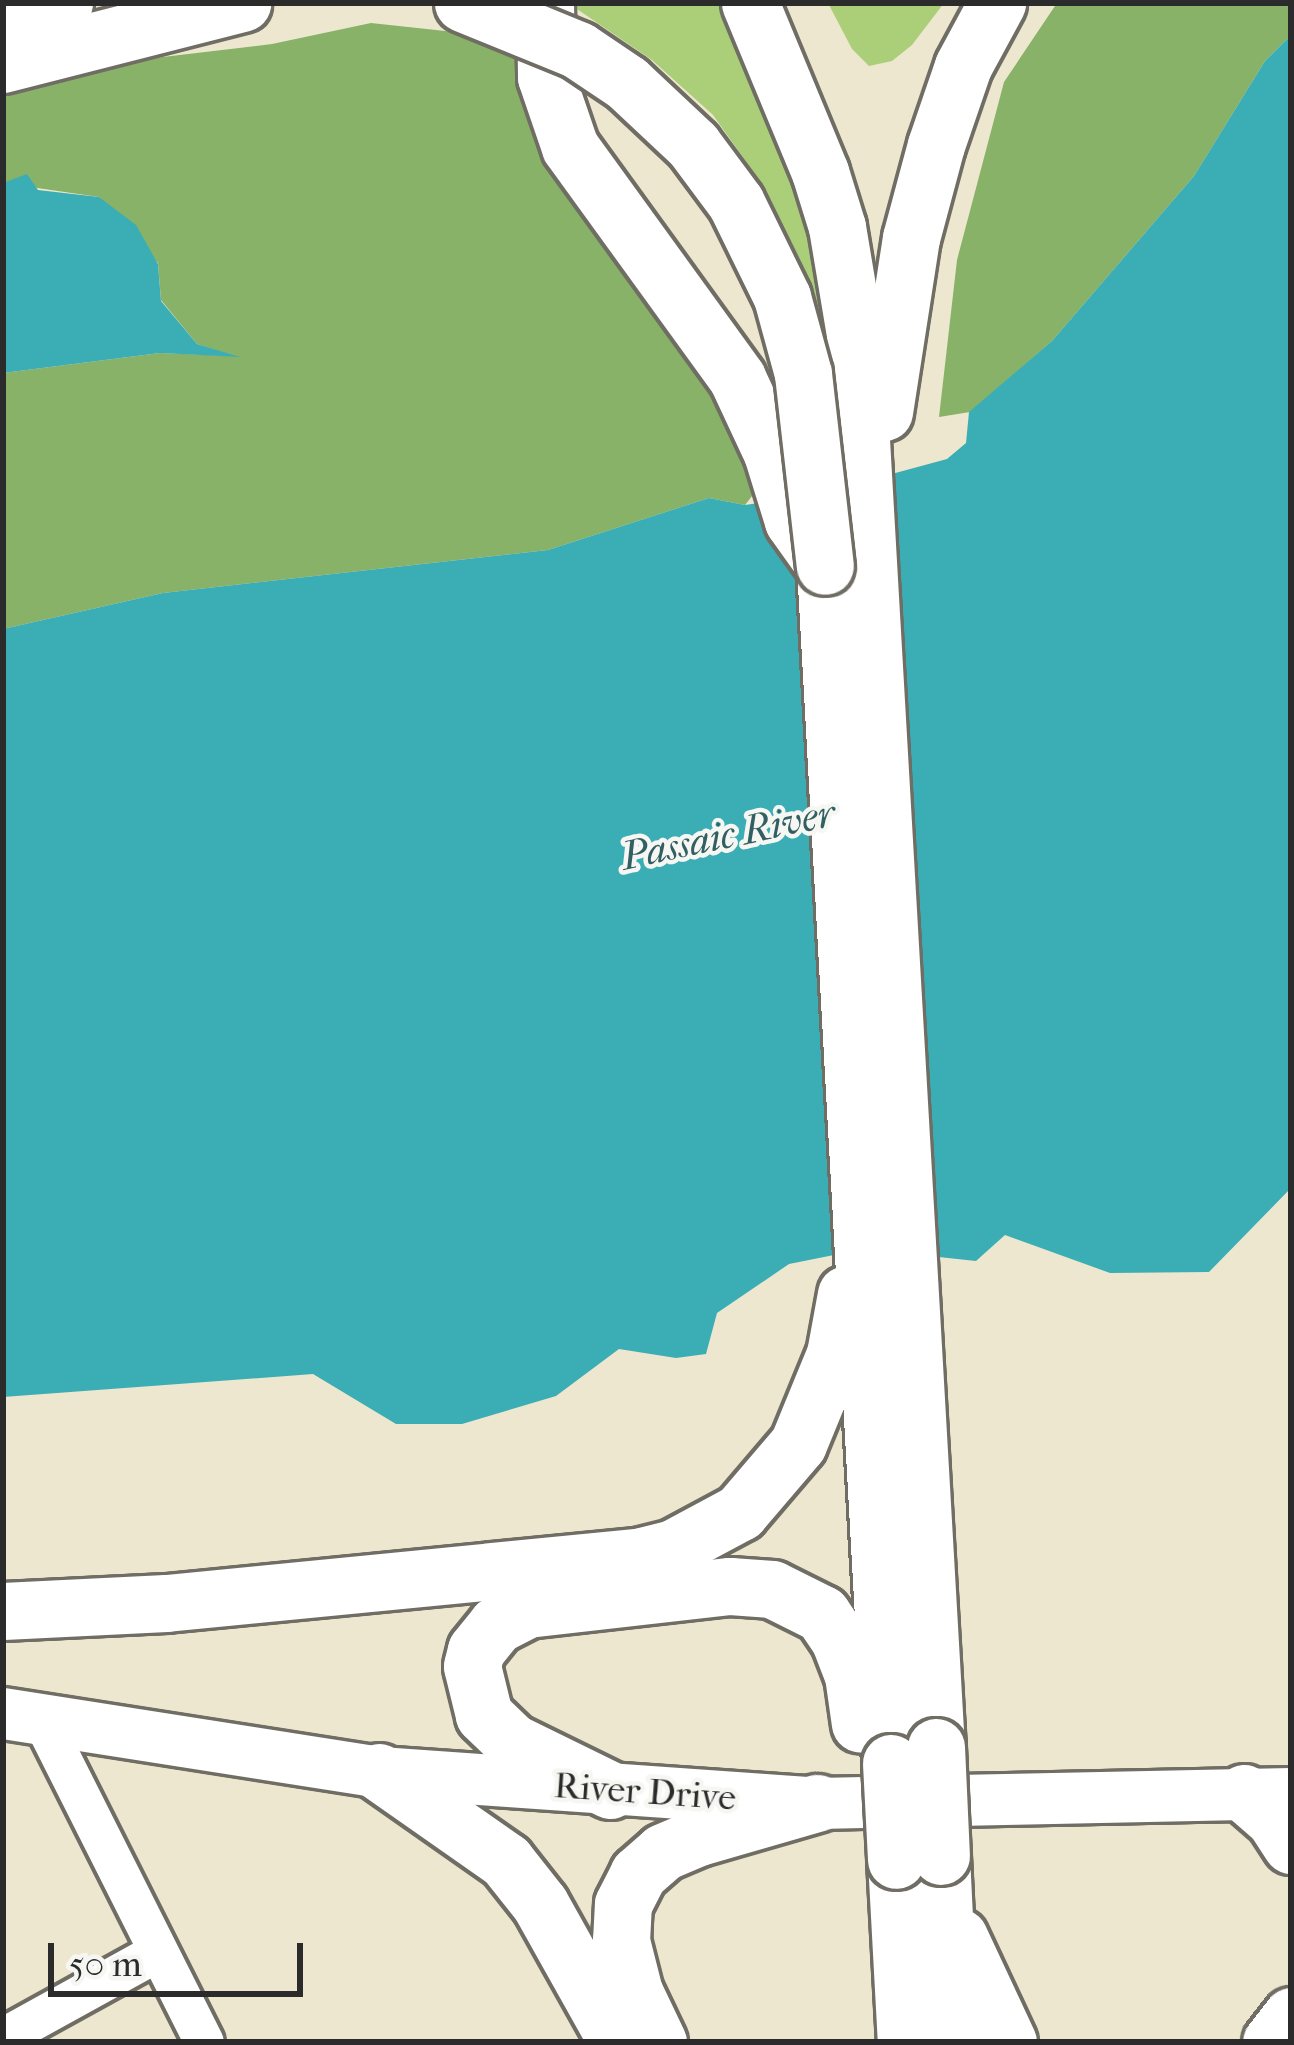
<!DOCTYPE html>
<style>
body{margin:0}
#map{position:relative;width:1294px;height:2045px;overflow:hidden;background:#eee7cf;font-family:"IM FELL French Canon",serif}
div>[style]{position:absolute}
.green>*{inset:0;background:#aacf78}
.forest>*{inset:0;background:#87b268}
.water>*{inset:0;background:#3badb5}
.roads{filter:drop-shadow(3px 0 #6f6d64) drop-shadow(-3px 0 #6f6d64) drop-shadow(0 3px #6f6d64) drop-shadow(0 -3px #6f6d64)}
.minor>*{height:39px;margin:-19.5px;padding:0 19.5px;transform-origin:19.5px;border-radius:19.5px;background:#fff}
.major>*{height:51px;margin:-25.5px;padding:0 25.5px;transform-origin:25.5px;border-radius:25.5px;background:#fff}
.highway>*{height:57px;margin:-28.5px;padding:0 28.5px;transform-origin:28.5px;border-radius:28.5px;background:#fff}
.bridges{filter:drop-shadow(3px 0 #6f6d64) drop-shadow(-3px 0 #6f6d64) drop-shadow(0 3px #6f6d64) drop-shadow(0 -3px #6f6d64)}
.highway-bridge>*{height:57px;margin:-28.5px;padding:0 28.5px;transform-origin:28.5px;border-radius:28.5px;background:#fff}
span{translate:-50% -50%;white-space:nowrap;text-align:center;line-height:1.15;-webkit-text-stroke:9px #f6f6f2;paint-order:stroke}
.street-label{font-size:36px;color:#2b2b2b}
.water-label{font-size:39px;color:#315f62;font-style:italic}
.frame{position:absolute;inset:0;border:6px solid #2b2b2b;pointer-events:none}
.scale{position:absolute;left:48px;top:1943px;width:255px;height:54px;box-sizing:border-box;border:6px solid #2b2b2b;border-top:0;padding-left:15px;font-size:36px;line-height:42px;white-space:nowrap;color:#2b2b2b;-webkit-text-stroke:9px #f6f6f2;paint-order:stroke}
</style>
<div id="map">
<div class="green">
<div style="clip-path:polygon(568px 3px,720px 3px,799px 180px,837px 358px,804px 268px,762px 184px,713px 115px,652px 60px)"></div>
<div style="clip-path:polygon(828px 3px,944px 3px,912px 45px,892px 61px,869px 66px,852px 49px)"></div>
</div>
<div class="forest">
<div style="clip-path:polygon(1057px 3px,1291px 3px,1291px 35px,1265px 61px,1194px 176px,1052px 341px,970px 412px,939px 417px,957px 260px,1004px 82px)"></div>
<div style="clip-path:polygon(371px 23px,501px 37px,528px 60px,763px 482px,745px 505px,709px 498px,548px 550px,163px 593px,3px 629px,3px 373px,160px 353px,234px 356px,197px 344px,161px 300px,158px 263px,99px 197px,3px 183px,3px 96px,78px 67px,272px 44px)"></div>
</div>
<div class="water">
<div style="clip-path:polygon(1291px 35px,1291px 1188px,1209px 1272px,1110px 1273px,1005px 1235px,976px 1261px,864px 1249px,789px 1264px,717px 1313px,706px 1354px,676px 1358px,619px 1349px,556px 1396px,462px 1424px,396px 1424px,313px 1374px,3px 1397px,3px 629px,163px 593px,548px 550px,709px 498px,745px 505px,818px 494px,947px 459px,966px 443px,969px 412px,1052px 341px,1194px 176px,1265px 61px)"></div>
<div style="clip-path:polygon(27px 174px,38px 190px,99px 197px,136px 225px,158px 264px,161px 301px,197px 344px,240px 357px,160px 353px,3px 373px,3px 183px)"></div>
</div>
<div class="roads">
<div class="minor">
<div style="left:42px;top:1720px;width:360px;rotate:63.3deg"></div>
<div style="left:3px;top:2037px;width:174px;rotate:-28.9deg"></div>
</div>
<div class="major">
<div style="left:3px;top:1713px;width:381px;rotate:8.9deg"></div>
<div style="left:379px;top:1772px;width:439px;rotate:4deg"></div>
<div style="left:817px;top:1803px;width:474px;rotate:-1.2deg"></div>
</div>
<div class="highway">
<div style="left:545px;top:3px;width:74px;rotate:89.2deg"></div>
<div style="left:546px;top:77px;width:74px;rotate:71.1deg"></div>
<div style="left:570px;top:147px;width:285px;rotate:54.1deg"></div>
<div style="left:737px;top:378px;width:83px;rotate:65deg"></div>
<div style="left:772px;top:453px;width:71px;rotate:72.8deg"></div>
<div style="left:793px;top:521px;width:55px;rotate:54.6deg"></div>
<div style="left:825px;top:566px;width:1199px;rotate:86.84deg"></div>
<div style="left:750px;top:3px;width:183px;rotate:67.5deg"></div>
<div style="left:820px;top:172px;width:58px;rotate:72.8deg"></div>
<div style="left:837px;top:227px;width:109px;rotate:80.5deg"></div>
<div style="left:855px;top:335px;width:1414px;rotate:86.72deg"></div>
<div style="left:3px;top:33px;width:68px;rotate:-26.2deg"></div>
<div style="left:3px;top:64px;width:247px;rotate:-14.3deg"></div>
<div style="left:884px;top:412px;width:176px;rotate:-81.2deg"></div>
<div style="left:911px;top:238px;width:96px;rotate:-75deg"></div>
<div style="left:936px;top:145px;width:83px;rotate:-71.1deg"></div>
<div style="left:963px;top:66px;width:72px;rotate:-61.6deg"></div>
<div style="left:3px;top:1611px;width:163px;rotate:-2.8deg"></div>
<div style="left:166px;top:1603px;width:478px;rotate:-5.6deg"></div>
<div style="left:642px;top:1556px;width:32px;rotate:-14deg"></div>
<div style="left:673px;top:1548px;width:76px;rotate:-28.2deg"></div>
<div style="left:740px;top:1512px;width:89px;rotate:-49.5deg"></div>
<div style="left:798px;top:1444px;width:97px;rotate:-67.7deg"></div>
<div style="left:835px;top:1354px;width:61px;rotate:-79.6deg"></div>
<div style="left:379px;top:1772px;width:155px;rotate:35deg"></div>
<div style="left:506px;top:1861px;width:55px;rotate:51.7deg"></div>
<div style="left:540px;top:1904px;width:158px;rotate:60.8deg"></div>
<div style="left:610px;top:1790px;width:109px;rotate:-153.9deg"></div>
<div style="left:512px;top:1742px;width:39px;rotate:-136deg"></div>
<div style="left:484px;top:1715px;width:50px;rotate:-103.8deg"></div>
<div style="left:472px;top:1666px;width:16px;rotate:-76deg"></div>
<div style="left:476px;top:1650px;width:32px;rotate:-51deg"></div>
<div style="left:496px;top:1625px;width:35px;rotate:-27deg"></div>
<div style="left:527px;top:1609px;width:204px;rotate:-6.5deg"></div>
<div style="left:730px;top:1586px;width:42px;rotate:4.1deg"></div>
<div style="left:772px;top:1589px;width:56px;rotate:26.6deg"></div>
<div style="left:822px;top:1614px;width:30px;rotate:56deg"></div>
<div style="left:839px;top:1639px;width:39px;rotate:69deg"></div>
<div style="left:853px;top:1675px;width:49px;rotate:81.9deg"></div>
<div style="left:1244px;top:1793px;width:40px;rotate:41deg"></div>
<div style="left:1274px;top:1819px;width:31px;rotate:57deg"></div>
<div style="left:941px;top:1856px;width:186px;rotate:87.2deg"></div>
<div style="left:896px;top:1860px;width:182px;rotate:86.9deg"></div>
<div style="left:959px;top:1937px;width:116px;rotate:65deg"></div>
<div style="left:658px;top:2042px;width:55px;rotate:-115.6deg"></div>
<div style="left:634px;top:1992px;width:53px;rotate:-104.3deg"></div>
<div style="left:621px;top:1941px;width:37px;rotate:-87deg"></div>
<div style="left:623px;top:1904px;width:34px;rotate:-63deg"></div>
<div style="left:638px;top:1874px;width:33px;rotate:-41deg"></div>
<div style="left:663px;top:1852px;width:39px;rotate:-23deg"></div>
<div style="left:699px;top:1837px;width:123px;rotate:-16.1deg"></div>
<div style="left:1271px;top:2042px;width:33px;rotate:-52deg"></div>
</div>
</div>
<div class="bridges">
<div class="highway-bridge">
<div style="left:463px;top:3px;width:124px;rotate:22.2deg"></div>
<div style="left:578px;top:50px;width:59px;rotate:34deg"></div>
<div style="left:627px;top:83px;width:91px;rotate:43.2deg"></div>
<div style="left:693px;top:145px;width:72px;rotate:53.4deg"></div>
<div style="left:736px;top:203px;width:105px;rotate:63.9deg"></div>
<div style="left:782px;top:297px;width:80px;rotate:74.7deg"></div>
<div style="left:803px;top:374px;width:193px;rotate:83.5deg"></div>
<div style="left:936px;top:1747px;width:109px;rotate:87.4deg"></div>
<div style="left:891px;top:1763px;width:97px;rotate:87deg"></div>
</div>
</div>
<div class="street-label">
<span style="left:645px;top:1792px;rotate:4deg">River Drive</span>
</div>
<div class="water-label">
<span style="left:728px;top:835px;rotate:-12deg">Passaic River</span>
</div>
<div class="frame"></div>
<div class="scale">50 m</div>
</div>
